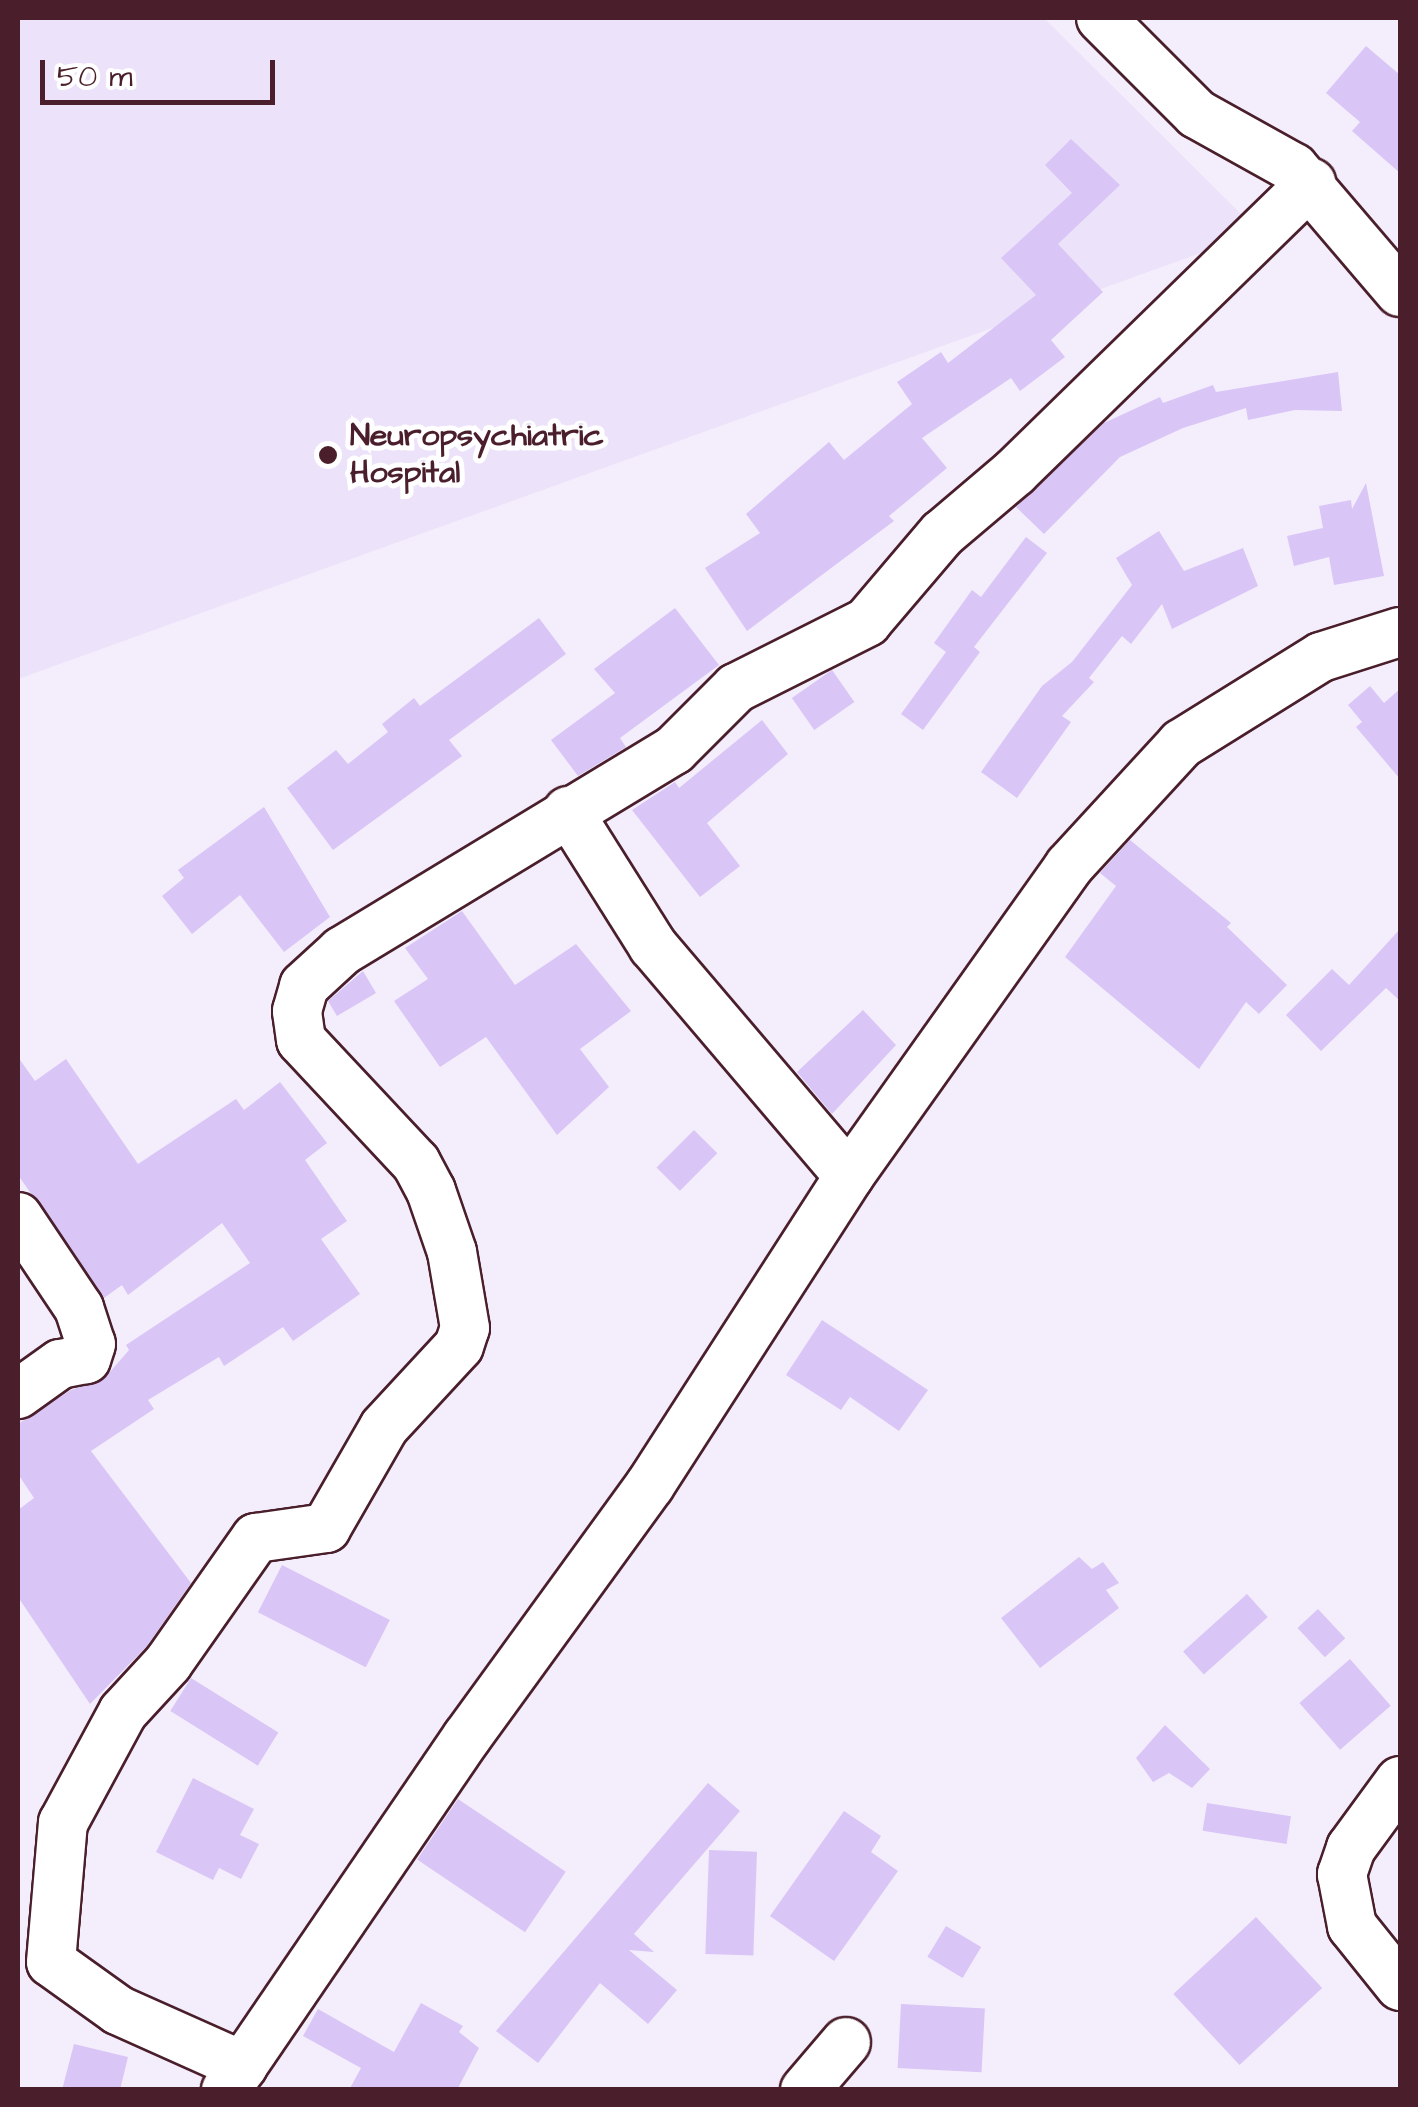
<!DOCTYPE html>
<style>
body{margin:0}
#map{position:relative;width:1418px;height:2107px;overflow:hidden;background:#f4eefc;font-family:"Architects Daughter",sans-serif}
div>[style]{position:absolute}
.built>*{inset:0;background:#ece2fa}
.building>*{inset:0;background:#d9c5f6;transform-origin:0 0}
.roads{filter:drop-shadow(2px 0 #4a1f2b) drop-shadow(-2px 0 #4a1f2b) drop-shadow(0 2px #4a1f2b) drop-shadow(0 -2px #4a1f2b)}
.minor>*{height:48px;margin:-24px;padding:0 24px;transform-origin:24px;border-radius:24px;background:#fff}
.dots>*{width:28px;height:28px;translate:-50% -50%;box-sizing:border-box;border:5px solid #fff;border-radius:50%}
span{translate:-50% -50%;white-space:nowrap;text-align:center;line-height:1.15;-webkit-text-stroke:10px #fff;paint-order:stroke}
.poi-label{font-size:32px;color:#4a1f2b;font-weight:700}
.left{translate:0 -50%;text-align:left}
.frame{position:absolute;inset:0;border:20px solid #4a1f2b;pointer-events:none}
.scale{position:absolute;left:40px;top:60px;width:235px;height:45px;box-sizing:border-box;border:5px solid #4a1f2b;border-top:0;padding-left:12px;font-size:30px;line-height:35px;white-space:nowrap;color:#4a1f2b;-webkit-text-stroke:8px #fff;paint-order:stroke}
</style>
<div id="map">
<div class="built">
<div style="clip-path:polygon(18px 18px,1044px 18px,1259px 232px,18px 679px)"></div>
</div>
<div class="building">
<div style="clip-path:polygon(1366px 46px,1400px 75px,1400px 173px,1352px 131px,1360px 122px,1326px 93px)"></div>
<div style="clip-path:polygon(1071px 139px,1120px 185px,1058px 244px,1103px 292px,1051px 340px,1065px 357px,1020px 391px,1011px 378px,922px 438px,947px 468px,889px 516px,894px 521px,747px 631px,705px 568px,760px 533px,746px 514px,829px 442px,844px 460px,912px 404px,897px 382px,941px 352px,948px 363px,1036px 295px,1001px 258px,1072px 193px,1045px 165px)"></div>
<div style="clip-path:polygon(1338px 372px,1342px 411px,1295px 410px,1248px 420px,1246px 408px,1183px 428px,1120px 457px,1044px 534px,1016px 507px,1104px 423px,1160px 397px,1163px 403px,1213px 385px,1216px 392px)"></div>
<div style="clip-path:polygon(1366px 483px,1384px 576px,1334px 585px,1329px 557px,1294px 566px,1287px 536px,1323px 528px,1319px 506px,1351px 500px,1352px 509px)"></div>
<div style="clip-path:polygon(1159px 531px,1184px 571px,1243px 548px,1258px 586px,1172px 629px,1162px 604px,1131px 644px,1122px 636px,1089px 678px,1094px 682px,1062px 716px,1071px 722px,1017px 798px,981px 772px,1042px 686px,1072px 662px,1132px 585px,1116px 558px)"></div>
<div style="clip-path:polygon(1026px 537px,1047px 553px,974px 647px,980px 652px,923px 730px,901px 714px,946px 652px,934px 643px,972px 590px,981px 597px)"></div>
<div style="clip-path:polygon(675px 608px,719px 665px,620px 738px,626px 747px,578px 776px,551px 740px,615px 693px,594px 669px)"></div>
<div style="clip-path:polygon(539px 618px,566px 654px,449px 740px,462px 756px,333px 850px,287px 788px,336px 750px,348px 764px,388px 732px,382px 724px,414px 698px,420px 706px)"></div>
<div style="left:832px;top:670px;width:39px;height:49px;rotate:55deg"></div>
<div style="clip-path:polygon(1370px 686px,1384px 703px,1400px 689px,1400px 779px,1356px 727px,1362px 722px,1348px 705px)"></div>
<div style="clip-path:polygon(762px 720px,788px 754px,707px 823px,740px 866px,700px 897px,632px 810px,675px 782px,679px 788px)"></div>
<div style="clip-path:polygon(264px 807px,330px 917px,284px 952px,240px 895px,192px 934px,162px 896px,184px 878px,178px 870px)"></div>
<div style="clip-path:polygon(1130px 840px,1231px 923px,1227px 927px,1287px 985px,1259px 1014px,1246px 1002px,1199px 1069px,1065px 957px,1116px 886px,1100px 873px)"></div>
<div style="clip-path:polygon(462px 911px,515px 985px,576px 944px,631px 1011px,580px 1049px,609px 1087px,557px 1135px,486px 1037px,440px 1067px,394px 1001px,428px 979px,405px 948px)"></div>
<div style="clip-path:polygon(1400px 929px,1400px 1001px,1386px 988px,1321px 1051px,1286px 1015px,1332px 969px,1349px 985px)"></div>
<div style="clip-path:polygon(363px 971px,376px 993px,337px 1016px,328px 1001px)"></div>
<div style="clip-path:polygon(863px 1010px,896px 1045px,832px 1114px,797px 1072px)"></div>
<div style="clip-path:polygon(18px 1057px,35px 1081px,66px 1059px,138px 1164px,236px 1099px,244px 1110px,280px 1082px,327px 1143px,305px 1160px,347px 1221px,321px 1239px,360px 1294px,293px 1341px,283px 1327px,224px 1366px,219px 1357px,148px 1400px,154px 1409px,91px 1451px,191px 1583px,147px 1646px,90px 1704px,18px 1597px,18px 1510px,34px 1498px,18px 1474px,18px 1424px,71px 1390px,103px 1380px,129px 1350px,126px 1345px,250px 1263px,222px 1223px,128px 1295px,122px 1285px,104px 1298px,18px 1175px)"></div>
<div style="left:694px;top:1130px;width:33px;height:53px;rotate:45deg"></div>
<div style="clip-path:polygon(822px 1320px,928px 1390px,899px 1431px,850px 1397px,841px 1410px,786px 1375px)"></div>
<div style="clip-path:polygon(1079px 1557px,1092px 1569px,1103px 1562px,1119px 1583px,1106px 1590px,1119px 1608px,1040px 1668px,1001px 1618px)"></div>
<div style="left:282px;top:1565px;width:121px;height:53px;rotate:27deg"></div>
<div style="left:1247px;top:1594px;width:31px;height:86px;rotate:48deg"></div>
<div style="left:1318px;top:1609px;width:40px;height:28px;rotate:47deg"></div>
<div style="left:1350px;top:1659px;width:62px;height:67px;rotate:49deg"></div>
<div style="left:191px;top:1678px;width:103px;height:39px;rotate:32deg"></div>
<div style="clip-path:polygon(1165px 1725px,1210px 1769px,1192px 1788px,1169px 1773px,1153px 1782px,1136px 1758px)"></div>
<div style="clip-path:polygon(193px 1778px,254px 1809px,240px 1835px,259px 1844px,241px 1879px,219px 1868px,213px 1880px,156px 1852px)"></div>
<div style="clip-path:polygon(708px 1783px,740px 1811px,634px 1934px,654px 1952px,629px 1950px,677px 1990px,648px 2024px,600px 1983px,538px 2063px,496px 2031px)"></div>
<div style="left:458px;top:1799px;width:130px;height:73px;rotate:34deg"></div>
<div style="left:1207px;top:1803px;width:85px;height:28px;rotate:9deg"></div>
<div style="clip-path:polygon(844px 1811px,881px 1836px,871px 1852px,898px 1871px,834px 1961px,770px 1916px)"></div>
<div style="left:709px;top:1850px;width:48px;height:104px;rotate:2deg"></div>
<div style="left:1256px;top:1917px;width:97px;height:113px;rotate:47deg"></div>
<div style="left:946px;top:1926px;width:41px;height:36px;rotate:31deg"></div>
<div style="clip-path:polygon(421px 2003px,463px 2026px,459px 2032px,479px 2048px,457px 2090px,349px 2090px,361px 2068px,303px 2036px,318px 2009px,394px 2052px)"></div>
<div style="left:901px;top:2004px;width:84px;height:64px;rotate:3deg"></div>
<div style="clip-path:polygon(74px 2044px,128px 2057px,120px 2090px,62px 2090px)"></div>
</div>
<div class="roads">
<div class="minor">
<div style="left:1101px;top:18px;width:136px;rotate:45deg"></div>
<div style="left:1197px;top:114px;width:111px;rotate:29.1deg"></div>
<div style="left:1294px;top:168px;width:163px;rotate:49.5deg"></div>
<div style="left:568px;top:811px;width:160px;rotate:57.8deg"></div>
<div style="left:653px;top:946px;width:302px;rotate:49.6deg"></div>
<div style="left:18px;top:1217px;width:110px;rotate:56.2deg"></div>
<div style="left:79px;top:1308px;width:38px;rotate:72deg"></div>
<div style="left:91px;top:1344px;width:16px;rotate:108deg"></div>
<div style="left:86px;top:1359px;width:26px;rotate:169deg"></div>
<div style="left:60px;top:1364px;width:52px;rotate:144.5deg"></div>
<div style="left:1400px;top:1781px;width:83px;rotate:126.2deg"></div>
<div style="left:1351px;top:1848px;width:28px;rotate:109deg"></div>
<div style="left:1342px;top:1874px;width:53px;rotate:79.1deg"></div>
<div style="left:1352px;top:1926px;width:77px;rotate:51.3deg"></div>
<div style="left:243px;top:2066px;width:137px;rotate:-155.9deg"></div>
<div style="left:118px;top:2010px;width:82px;rotate:-144.4deg"></div>
<div style="left:51px;top:1962px;width:140px;rotate:-85.1deg"></div>
<div style="left:63px;top:1823px;width:126px;rotate:-61.6deg"></div>
<div style="left:123px;top:1712px;width:67px;rotate:-47.4deg"></div>
<div style="left:168px;top:1663px;width:153px;rotate:-54.9deg"></div>
<div style="left:256px;top:1538px;width:71px;rotate:-8.1deg"></div>
<div style="left:326px;top:1528px;width:116px;rotate:-60.1deg"></div>
<div style="left:384px;top:1427px;width:110px;rotate:-47.2deg"></div>
<div style="left:459px;top:1346px;width:19px;rotate:-72deg"></div>
<div style="left:465px;top:1328px;width:77px;rotate:-99.7deg"></div>
<div style="left:452px;top:1252px;width:65px;rotate:-109deg"></div>
<div style="left:431px;top:1191px;width:32px;rotate:-118deg"></div>
<div style="left:416px;top:1163px;width:168px;rotate:-133.1deg"></div>
<div style="left:301px;top:1040px;width:29px;rotate:-98deg"></div>
<div style="left:297px;top:1011px;width:26px;rotate:-74deg"></div>
<div style="left:304px;top:986px;width:52px;rotate:-42.6deg"></div>
<div style="left:342px;top:951px;width:388px;rotate:-31.2deg"></div>
<div style="left:674px;top:750px;width:88px;rotate:-45deg"></div>
<div style="left:736px;top:688px;width:147px;rotate:-26.7deg"></div>
<div style="left:867px;top:622px;width:116px;rotate:-49.6deg"></div>
<div style="left:942px;top:534px;width:96px;rotate:-40.3deg"></div>
<div style="left:1015px;top:472px;width:414px;rotate:-44.3deg"></div>
<div style="left:226px;top:2090px;width:427px;rotate:-55.7deg"></div>
<div style="left:467px;top:1737px;width:311px;rotate:-54deg"></div>
<div style="left:650px;top:1485px;width:368px;rotate:-57.2deg"></div>
<div style="left:849px;top:1176px;width:380px;rotate:-54.6deg"></div>
<div style="left:1069px;top:866px;width:166px;rotate:-47.4deg"></div>
<div style="left:1181px;top:744px;width:165px;rotate:-31.9deg"></div>
<div style="left:1321px;top:657px;width:83px;rotate:-17.6deg"></div>
<div style="left:805px;top:2090px;width:63px;rotate:-49.5deg"></div>
</div>
</div>
<div class="dots">
<div style="left:328px;top:455px;background:#4a1f2b"></div>
</div>
<div class="poi-label">
<span class="left" style="left:350px;top:455px">Neuropsychiatric<br>Hospital</span>
</div>
<div class="frame"></div>
<div class="scale">50 m</div>
</div>
